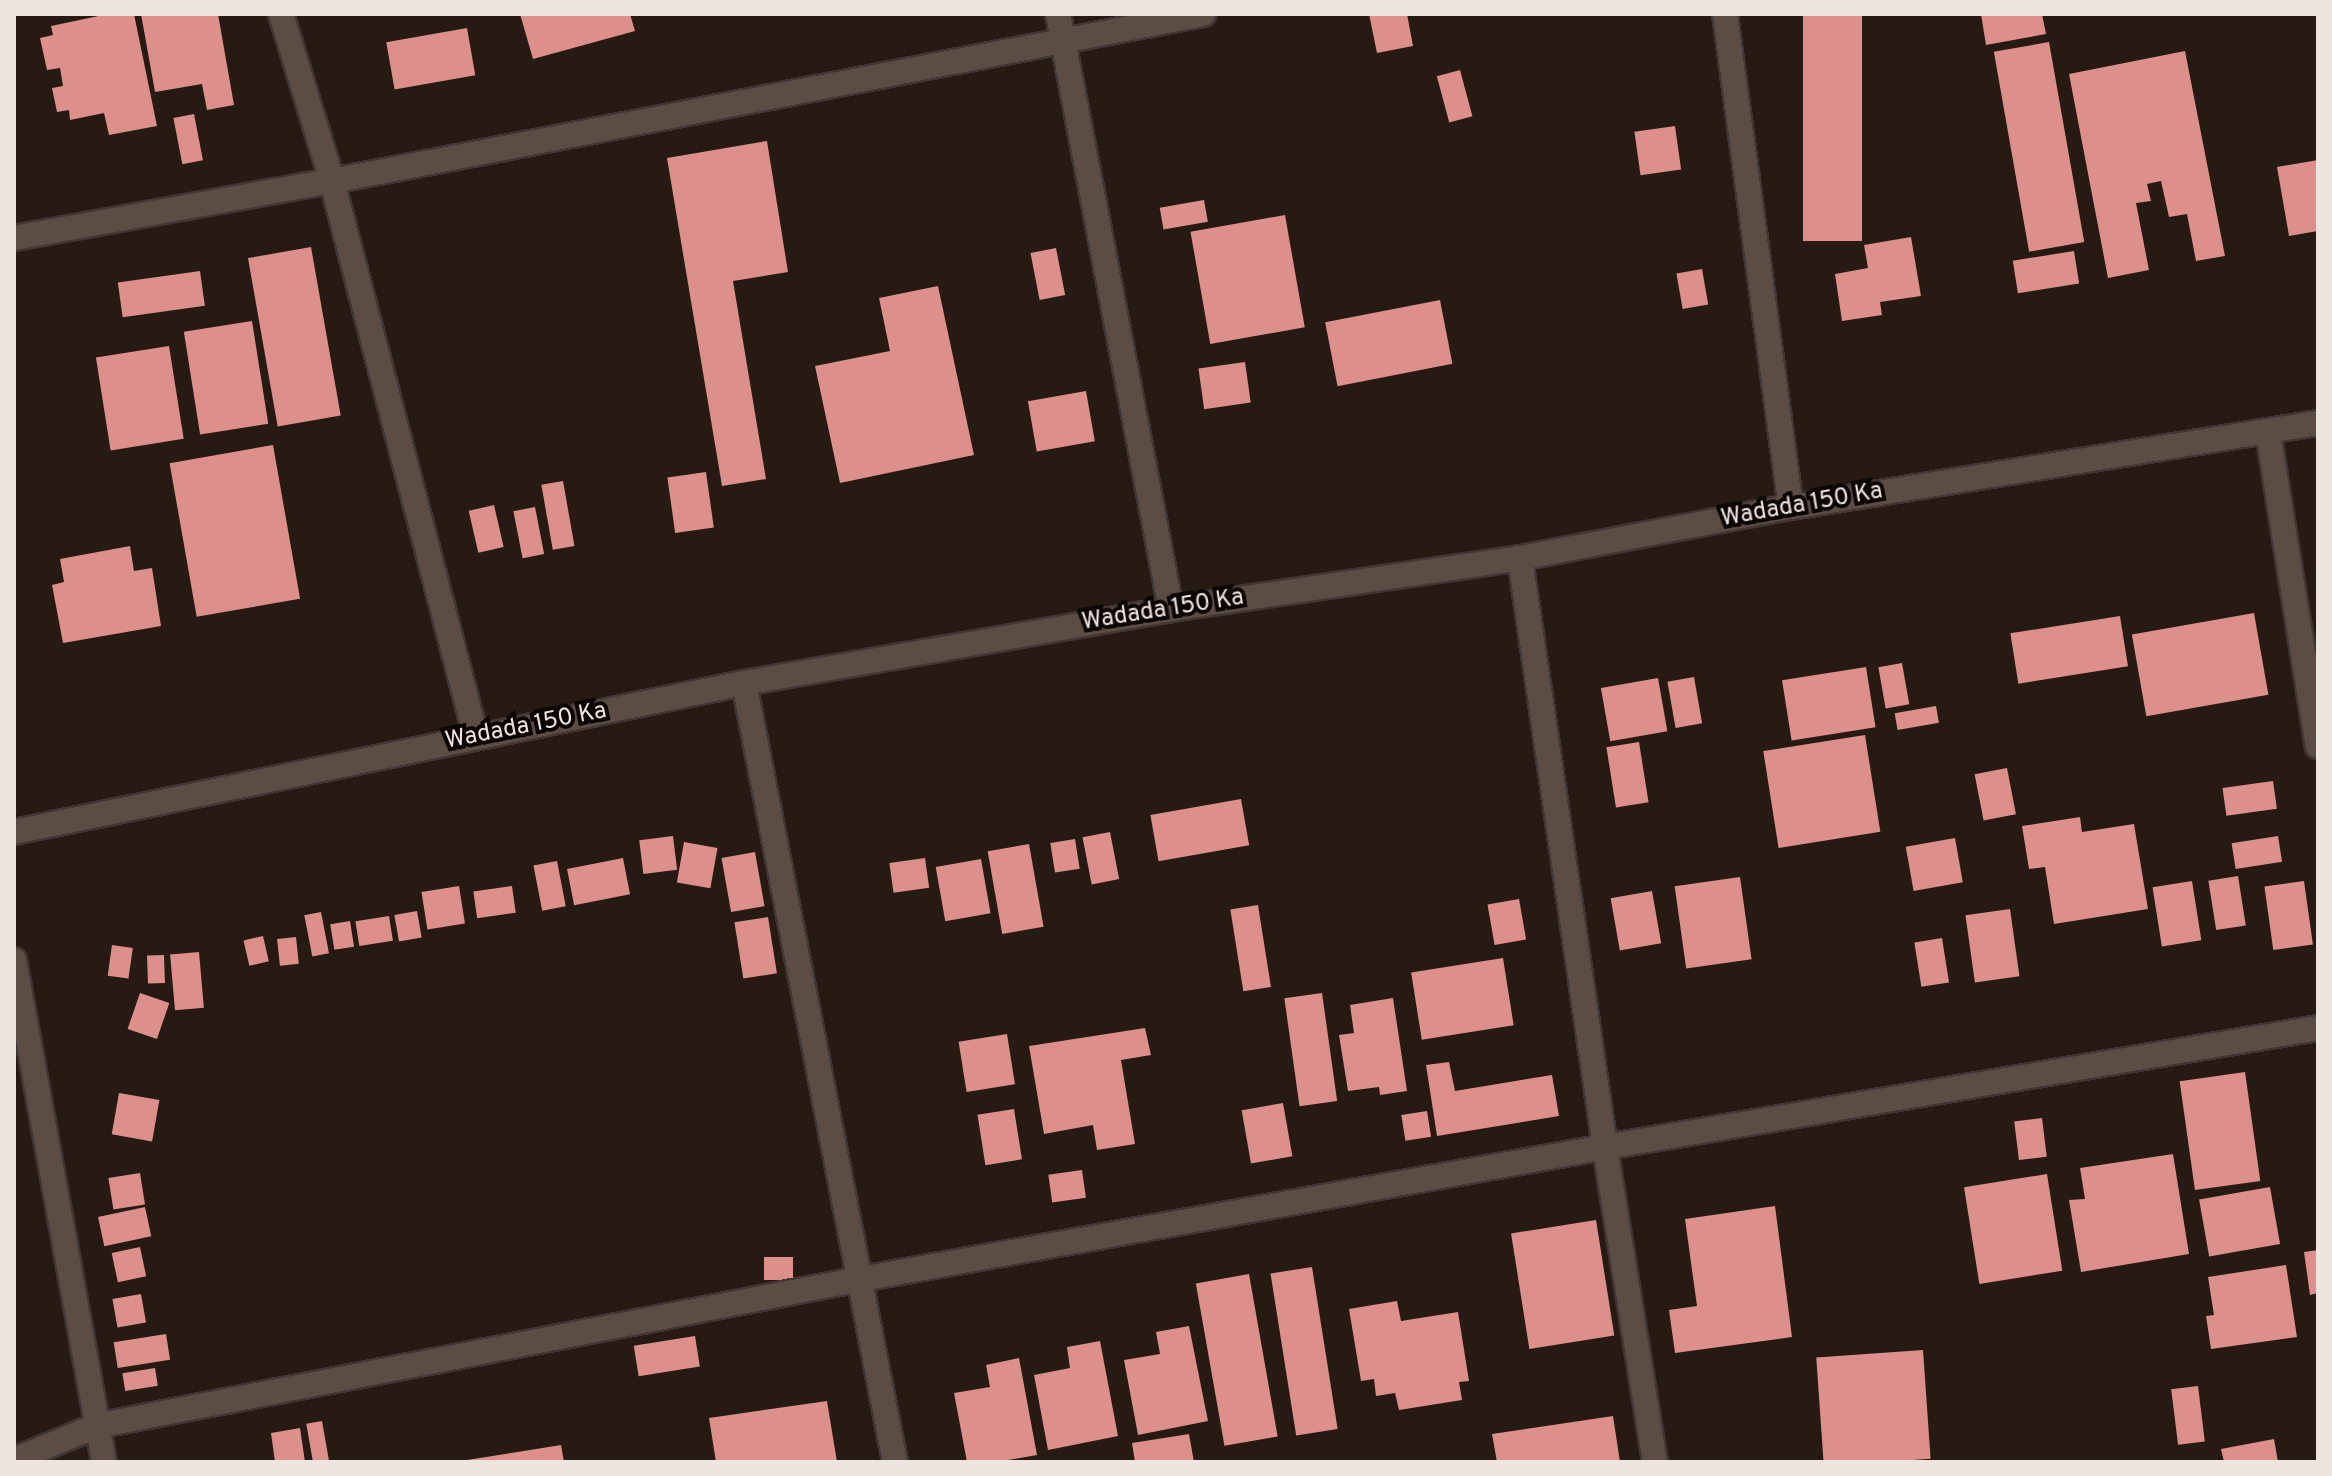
<!DOCTYPE html>
<style>
body{margin:0}
#map{position:relative;width:2332px;height:1476px;overflow:hidden;background:#261a12;font-family:Overpass,sans-serif}
div>[style]{position:absolute}
.building>*{inset:0;background:#dd8f8c;transform-origin:0 0}
.roads{filter:drop-shadow(2px 0 #403633) drop-shadow(-2px 0 #403633) drop-shadow(0 2px #403633) drop-shadow(0 -2px #403633)}
.minor>*{height:24px;margin:-12px;padding:0 12px;transform-origin:12px;border-radius:12px;background:#5b4c44}
span{translate:-50% -50%;white-space:nowrap;text-align:center;line-height:1.15;-webkit-text-stroke:8px #0b0604;paint-order:stroke}
.street-label{font-size:24px;color:#eee5df}
.frame{position:absolute;inset:0;border:16px solid #eee5df;pointer-events:none}
</style>
<div id="map">
<div class="building">
<div style="clip-path:polygon(108px 14px,134px 14px,157px 126px,109px 135px,104px 113px,70px 120px,69px 110px,57px 112px,52px 88px,63px 86px,60px 68px,47px 70px,40px 38px,53px 35px,51px 26px)"></div>
<div style="clip-path:polygon(141px 14px,218px 14px,234px 105px,207px 110px,202px 84px,155px 92px)"></div>
<div style="clip-path:polygon(520px 14px,630px 14px,635px 31px,533px 59px)"></div>
<div style="clip-path:polygon(1369px 14px,1407px 14px,1413px 46px,1377px 53px)"></div>
<div style="left:1803px;top:14px;width:59px;height:227px"></div>
<div style="clip-path:polygon(1981px 14px,2042px 14px,2046px 34px,1986px 45px)"></div>
<div style="left:467px;top:28px;width:48px;height:82px;rotate:80deg"></div>
<div style="left:2049px;top:42px;width:203px;height:56px;rotate:80deg"></div>
<div style="clip-path:polygon(2185px 51px,2225px 256px,2196px 261px,2187px 214px,2169px 217px,2161px 181px,2147px 184px,2151px 201px,2136px 203px,2149px 270px,2108px 278px,2069px 74px)"></div>
<div style="left:1460px;top:70px;width:48px;height:24px;rotate:75deg"></div>
<div style="left:194px;top:114px;width:47px;height:21px;rotate:79deg"></div>
<div style="left:1675px;top:126px;width:44px;height:41px;rotate:82deg"></div>
<div style="clip-path:polygon(767px 141px,788px 272px,733px 281px,766px 479px,722px 486px,667px 158px)"></div>
<div style="clip-path:polygon(2318px 160px,2318px 231px,2289px 236px,2277px 167px)"></div>
<div style="left:1204px;top:200px;width:22px;height:45px;rotate:80deg"></div>
<div style="left:1285px;top:215px;width:114px;height:96px;rotate:80deg"></div>
<div style="clip-path:polygon(1911px 237px,1921px 296px,1880px 302px,1882px 315px,1842px 321px,1835px 274px,1868px 268px,1864px 245px)"></div>
<div style="left:311px;top:247px;width:171px;height:64px;rotate:80deg"></div>
<div style="left:1056px;top:248px;width:48px;height:26px;rotate:79deg"></div>
<div style="left:2074px;top:251px;width:33px;height:62px;rotate:81deg"></div>
<div style="left:1702px;top:269px;width:36px;height:26px;rotate:80deg"></div>
<div style="left:200px;top:271px;width:35px;height:83px;rotate:82deg"></div>
<div style="clip-path:polygon(938px 286px,974px 455px,840px 483px,815px 366px,890px 351px,879px 298px)"></div>
<div style="left:1440px;top:300px;width:65px;height:117px;rotate:79deg"></div>
<div style="left:252px;top:321px;width:104px;height:69px;rotate:81deg"></div>
<div style="left:169px;top:346px;width:94px;height:74px;rotate:81deg"></div>
<div style="left:1245px;top:362px;width:41px;height:47px;rotate:82deg"></div>
<div style="left:1086px;top:391px;width:51px;height:59px;rotate:80deg"></div>
<div style="left:273px;top:445px;width:156px;height:105px;rotate:80deg"></div>
<div style="left:706px;top:472px;width:56px;height:39px;rotate:82deg"></div>
<div style="left:563px;top:481px;width:66px;height:22px;rotate:80deg"></div>
<div style="left:494px;top:505px;width:43px;height:26px;rotate:77deg"></div>
<div style="left:535px;top:507px;width:48px;height:22px;rotate:79deg"></div>
<div style="clip-path:polygon(130px 546px,134px 571px,152px 568px,161px 626px,63px 643px,52px 585px,64px 582px,60px 559px)"></div>
<div style="left:2254px;top:613px;width:83px;height:124px;rotate:80deg"></div>
<div style="left:2120px;top:616px;width:51px;height:111px;rotate:81deg"></div>
<div style="left:1902px;top:663px;width:42px;height:24px;rotate:80deg"></div>
<div style="left:1866px;top:667px;width:61px;height:85px;rotate:81deg"></div>
<div style="left:1694px;top:677px;width:47px;height:27px;rotate:80deg"></div>
<div style="left:1658px;top:678px;width:54px;height:58px;rotate:80deg"></div>
<div style="left:1936px;top:706px;width:17px;height:42px;rotate:80deg"></div>
<div style="left:1865px;top:735px;width:98px;height:103px;rotate:81deg"></div>
<div style="left:1639px;top:742px;width:61px;height:33px;rotate:81deg"></div>
<div style="left:2007px;top:768px;width:47px;height:33px;rotate:79deg"></div>
<div style="left:2273px;top:781px;width:28px;height:51px;rotate:82deg"></div>
<div style="left:1241px;top:799px;width:47px;height:92px;rotate:80deg"></div>
<div style="clip-path:polygon(2080px 817px,2082px 832px,2134px 824px,2148px 909px,2054px 924px,2045px 867px,2029px 869px,2022px 826px)"></div>
<div style="left:1110px;top:832px;width:48px;height:28px;rotate:79deg"></div>
<div style="left:673px;top:836px;width:34px;height:34px;rotate:83deg"></div>
<div style="left:2278px;top:836px;width:26px;height:47px;rotate:81deg"></div>
<div style="left:1955px;top:838px;width:45px;height:50px;rotate:80deg"></div>
<div style="left:1075px;top:839px;width:30px;height:25px;rotate:81deg"></div>
<div style="left:684px;top:842px;width:34px;height:41px;rotate:10deg"></div>
<div style="left:1029px;top:844px;width:84px;height:42px;rotate:80deg"></div>
<div style="left:755px;top:852px;width:55px;height:34px;rotate:80deg"></div>
<div style="left:623px;top:858px;width:37px;height:57px;rotate:79deg"></div>
<div style="left:925px;top:858px;width:30px;height:36px;rotate:82deg"></div>
<div style="left:981px;top:859px;width:55px;height:46px;rotate:80deg"></div>
<div style="left:557px;top:861px;width:46px;height:24px;rotate:79deg"></div>
<div style="left:2238px;top:876px;width:50px;height:30px;rotate:81deg"></div>
<div style="left:1740px;top:877px;width:83px;height:66px;rotate:82deg"></div>
<div style="left:2192px;top:881px;width:60px;height:40px;rotate:81deg"></div>
<div style="left:2304px;top:881px;width:64px;height:40px;rotate:82deg"></div>
<div style="left:459px;top:886px;width:38px;height:38px;rotate:81deg"></div>
<div style="left:512px;top:886px;width:27px;height:39px;rotate:82deg"></div>
<div style="left:1652px;top:891px;width:53px;height:42px;rotate:80deg"></div>
<div style="left:1519px;top:899px;width:41px;height:32px;rotate:80deg"></div>
<div style="left:1258px;top:905px;width:83px;height:28px;rotate:81deg"></div>
<div style="left:2010px;top:909px;width:68px;height:45px;rotate:82deg"></div>
<div style="left:417px;top:911px;width:27px;height:23px;rotate:80deg"></div>
<div style="left:321px;top:912px;width:42px;height:17px;rotate:79deg"></div>
<div style="left:389px;top:916px;width:25px;height:34px;rotate:81deg"></div>
<div style="left:768px;top:917px;width:57px;height:34px;rotate:81deg"></div>
<div style="left:350px;top:921px;width:26px;height:20px;rotate:81deg"></div>
<div style="left:263px;top:936px;width:26px;height:20px;rotate:77deg"></div>
<div style="left:296px;top:937px;width:27px;height:19px;rotate:84deg"></div>
<div style="left:1942px;top:938px;width:45px;height:28px;rotate:81deg"></div>
<div style="left:112px;top:945px;width:21px;height:31px;rotate:8deg"></div>
<div style="left:199px;top:952px;width:56px;height:29px;rotate:85deg"></div>
<div style="left:164px;top:955px;width:28px;height:17px;rotate:88deg"></div>
<div style="left:1503px;top:958px;width:68px;height:93px;rotate:81deg"></div>
<div style="left:140px;top:993px;width:31px;height:38px;rotate:19deg"></div>
<div style="left:1322px;top:993px;width:109px;height:38px;rotate:82deg"></div>
<div style="clip-path:polygon(1393px 998px,1407px 1091px,1380px 1095px,1379px 1087px,1348px 1091px,1339px 1035px,1354px 1033px,1350px 1005px)"></div>
<div style="clip-path:polygon(1145px 1028px,1151px 1055px,1121px 1060px,1135px 1144px,1097px 1150px,1093px 1125px,1044px 1134px,1029px 1046px)"></div>
<div style="left:1007px;top:1034px;width:51px;height:49px;rotate:81deg"></div>
<div style="clip-path:polygon(1449px 1062px,1455px 1091px,1552px 1075px,1559px 1116px,1437px 1136px,1426px 1065px)"></div>
<div style="left:2245px;top:1072px;width:110px;height:66px;rotate:82deg"></div>
<div style="left:119px;top:1093px;width:41px;height:42px;rotate:10deg"></div>
<div style="left:1283px;top:1103px;width:54px;height:42px;rotate:80deg"></div>
<div style="left:1014px;top:1109px;width:51px;height:37px;rotate:81deg"></div>
<div style="left:1427px;top:1111px;width:26px;height:26px;rotate:81deg"></div>
<div style="left:2042px;top:1118px;width:39px;height:28px;rotate:83deg"></div>
<div style="clip-path:polygon(2173px 1154px,2189px 1254px,2081px 1272px,2069px 1200px,2085px 1199px,2080px 1168px)"></div>
<div style="left:1082px;top:1170px;width:28px;height:34px;rotate:82deg"></div>
<div style="left:140px;top:1173px;width:32px;height:32px;rotate:81deg"></div>
<div style="left:2047px;top:1174px;width:98px;height:84px;rotate:81deg"></div>
<div style="left:2270px;top:1187px;width:58px;height:72px;rotate:80deg"></div>
<div style="clip-path:polygon(1775px 1206px,1792px 1337px,1675px 1353px,1669px 1310px,1697px 1306px,1685px 1219px)"></div>
<div style="left:145px;top:1207px;width:30px;height:48px;rotate:78deg"></div>
<div style="left:1596px;top:1220px;width:117px;height:86px;rotate:81deg"></div>
<div style="left:140px;top:1247px;width:30px;height:29px;rotate:78deg"></div>
<div style="clip-path:polygon(2318px 1250px,2318px 1293px,2310px 1295px,2304px 1252px)"></div>
<div style="left:793px;top:1257px;width:23px;height:29px;rotate:90deg"></div>
<div style="clip-path:polygon(2286px 1265px,2297px 1337px,2211px 1349px,2206px 1316px,2214px 1315px,2208px 1277px)"></div>
<div style="left:1312px;top:1267px;width:164px;height:42px;rotate:81deg"></div>
<div style="left:1249px;top:1274px;width:165px;height:54px;rotate:80deg"></div>
<div style="left:141px;top:1294px;width:29px;height:29px;rotate:80deg"></div>
<div style="clip-path:polygon(1397px 1301px,1401px 1321px,1458px 1312px,1469px 1381px,1459px 1382px,1462px 1400px,1399px 1410px,1395px 1393px,1376px 1396px,1374px 1379px,1361px 1381px,1349px 1309px)"></div>
<div style="clip-path:polygon(1189px 1326px,1208px 1421px,1138px 1435px,1124px 1360px,1160px 1354px,1156px 1332px)"></div>
<div style="left:166px;top:1334px;width:26px;height:53px;rotate:81deg"></div>
<div style="left:695px;top:1336px;width:31px;height:62px;rotate:81deg"></div>
<div style="clip-path:polygon(1100px 1341px,1118px 1436px,1048px 1450px,1034px 1375px,1070px 1368px,1067px 1347px)"></div>
<div style="left:1923px;top:1350px;width:109px;height:107px;rotate:86deg"></div>
<div style="clip-path:polygon(1019px 1358px,1037px 1455px,997px 1462px,967px 1462px,954px 1393px,990px 1387px,986px 1365px)"></div>
<div style="left:155px;top:1368px;width:18px;height:33px;rotate:81deg"></div>
<div style="left:2198px;top:1386px;width:56px;height:27px;rotate:83deg"></div>
<div style="clip-path:polygon(827px 1401px,837px 1462px,716px 1462px,709px 1418px)"></div>
<div style="clip-path:polygon(1613px 1416px,1620px 1462px,1497px 1462px,1492px 1434px)"></div>
<div style="left:322px;top:1421px;width:42px;height:16px;rotate:80deg"></div>
<div style="clip-path:polygon(300px 1428px,305px 1462px,275px 1462px,271px 1433px)"></div>
<div style="clip-path:polygon(1189px 1434px,1194px 1462px,1135px 1462px,1132px 1443px)"></div>
<div style="clip-path:polygon(2274px 1439px,2278px 1462px,2224px 1462px,2221px 1449px)"></div>
<div style="clip-path:polygon(561px 1445px,564px 1462px,467px 1462px,467px 1460px)"></div>
</div>
<div class="roads">
<div class="minor">
<div style="left:281px;top:14px;width:175px;rotate:73deg"></div>
<div style="left:332px;top:181px;width:574px;rotate:75.48deg"></div>
<div style="left:1058px;top:14px;width:606px;rotate:79.25deg"></div>
<div style="left:1725px;top:14px;width:497px;rotate:82.4deg"></div>
<div style="left:14px;top:238px;width:323px;rotate:-10.2deg"></div>
<div style="left:332px;top:181px;width:887px;rotate:-10.85deg"></div>
<div style="left:2268px;top:432px;width:318px;rotate:81deg"></div>
<div style="left:1520px;top:558px;width:595px;rotate:81.79deg"></div>
<div style="left:1605px;top:1147px;width:319px;rotate:81deg"></div>
<div style="left:744px;top:683px;width:793px;rotate:79.03deg"></div>
<div style="left:14px;top:832px;width:745px;rotate:-11.54deg"></div>
<div style="left:744px;top:683px;width:433px;rotate:-9.8deg"></div>
<div style="left:1171px;top:609px;width:353px;rotate:-8.3deg"></div>
<div style="left:1520px;top:558px;width:276px;rotate:-10.7deg"></div>
<div style="left:1791px;top:507px;width:534px;rotate:-9.06deg"></div>
<div style="left:14px;top:960px;width:510px;rotate:79.84deg"></div>
<div style="left:14px;top:1460px;width:89px;rotate:-22.5deg"></div>
<div style="left:96px;top:1426px;width:779px;rotate:-10.88deg"></div>
<div style="left:861px;top:1279px;width:756px;rotate:-10.06deg"></div>
<div style="left:1605px;top:1147px;width:723px;rotate:-9.48deg"></div>
</div>
</div>
<div class="street-label">
<span style="left:1802px;top:506px;rotate:-10deg">Wadada 150 Ka</span>
<span style="left:1163px;top:611px;rotate:-9deg">Wadada 150 Ka</span>
<span style="left:526px;top:727px;rotate:-11deg">Wadada 150 Ka</span>
</div>
<div class="frame"></div>
</div>
